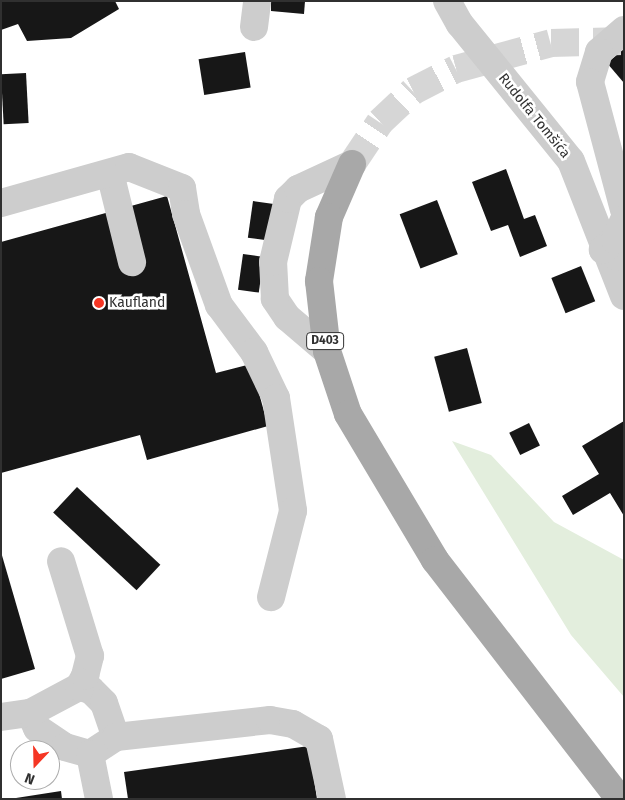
<!DOCTYPE html>
<meta charset="utf-8">
<style>
body{margin:0}
#map{position:relative;width:625px;height:800px;overflow:hidden;background:#fff;font-family:"Fira Sans",sans-serif}
div>[style]{position:absolute}
.green>*{inset:0;background:#e3eedd}
.building>*{inset:0;background:#171717;transform-origin:0 0}
.major-tunnel>*{height:28px;margin-top:-14px;transform-origin:0;background:repeating-linear-gradient(90deg,#d6d6d6 0 28px,transparent 0 42px)}
.minor>*{height:28px;margin:-14px;padding:0 14px;transform-origin:14px;border-radius:14px;background:#cdcdcd}
.major>*{height:28px;margin:-14px;padding:0 14px;transform-origin:14px;border-radius:14px;background:#a8a8a8}
.dots>*{width:14px;height:14px;translate:-50% -50%;box-sizing:border-box;border:2px solid #fff;border-radius:50%}
span{translate:-50% -50%;white-space:nowrap;text-align:center;line-height:1.15;-webkit-text-stroke:5px #fff;paint-order:stroke}
.shield-label span{padding:1px 4px;background:#fff;border:1px solid;border-radius:4px;-webkit-text-stroke-width:0}
.shield-label{font-size:12px;color:#303030;font-weight:700}
.street-label{font-size:14px;color:#303030}
.poi-label{font-size:14px;color:#303030}
.left{translate:0 -50%;text-align:left}
.frame{position:absolute;inset:0;border:2px solid #303030;pointer-events:none}
.north{position:absolute;left:10px;top:740px;width:50px;height:50px;box-sizing:border-box;background:#fff;border:1px solid #acacac;border-radius:50%;rotate:201deg;font-size:14px;font-weight:700;line-height:20px;text-align:center;color:#303030}
.north::after{content:'';display:block;margin:auto;width:18px;height:22px;background:#f53624;clip-path:polygon(50% 0,100% 100%,50% 72%,0 100%)}
</style>
<div id="map">
<div class="green">
<div style="clip-path:polygon(452px 441px,491px 455px,554px 522px,624px 560px,624px 697px,571px 635px)"></div>
</div>
<div class="building">
<div style="clip-path:polygon(1px 1px,115px 1px,119px 9px,71px 38px,27px 41px,18px 24px,1px 30px)"></div>
<div style="clip-path:polygon(271px 1px,305px 1px,304px 14px,271px 11px)"></div>
<div style="clip-path:polygon(624px 49px,624px 83px,607px 63px)"></div>
<div style="left:245px;top:52px;width:36px;height:47px;rotate:81deg"></div>
<div style="left:26px;top:73px;width:50px;height:25px;rotate:87deg"></div>
<div style="clip-path:polygon(506px 169px,524px 219px,535px 215px,547px 246px,520px 257px,508px 225px,491px 231px,472px 182px)"></div>
<div style="clip-path:polygon(167px 196px,216px 373px,251px 364px,268px 426px,147px 460px,140px 435px,1px 473px,1px 242px)"></div>
<div style="left:437px;top:200px;width:58px;height:40px;rotate:69deg"></div>
<div style="left:253px;top:201px;width:21px;height:37px;rotate:8deg"></div>
<div style="left:243px;top:254px;width:21px;height:36px;rotate:8deg"></div>
<div style="left:581px;top:266px;width:38px;height:32px;rotate:68deg"></div>
<div style="left:467px;top:348px;width:57px;height:34px;rotate:75deg"></div>
<div style="clip-path:polygon(624px 421px,624px 516px,610px 493px,573px 515px,562px 496px,599px 474px,582px 446px)"></div>
<div style="left:529px;top:423px;width:25px;height:22px;rotate:64deg"></div>
<div style="left:77px;top:487px;width:114px;height:35px;rotate:43deg"></div>
<div style="clip-path:polygon(1px 552px,35px 669px,1px 679px)"></div>
<div style="clip-path:polygon(309px 746px,317px 799px,128px 799px,124px 772px)"></div>
<div style="clip-path:polygon(61px 791px,62px 799px,17px 799px,16px 798px)"></div>
</div>
<div class="major-tunnel">
<div style="left:352px;top:164px;width:50px;rotate:-56.3deg"></div>
<div style="left:380px;top:122px;width:45px;rotate:-43.2deg"></div>
<div style="left:413px;top:91px;width:48px;rotate:-27.1deg"></div>
<div style="left:456px;top:69px;width:98px;rotate:-15.3deg"></div>
<div style="left:551px;top:43px;width:73px;rotate:-1.6deg"></div>
</div>
<div class="minor">
<div style="left:447px;top:1px;width:26px;rotate:61deg"></div>
<div style="left:460px;top:24px;width:176px;rotate:51deg"></div>
<div style="left:571px;top:161px;width:145px;rotate:68.6deg"></div>
<div style="left:254px;top:27px;width:26px;rotate:-83deg"></div>
<div style="left:624px;top:30px;width:33px;rotate:139deg"></div>
<div style="left:599px;top:52px;width:31px;rotate:107deg"></div>
<div style="left:590px;top:82px;width:132px;rotate:75.1deg"></div>
<div style="left:110px;top:173px;width:92px;rotate:76.1deg"></div>
<div style="left:1px;top:203px;width:133px;rotate:-15.7deg"></div>
<div style="left:129px;top:167px;width:57px;rotate:21.6deg"></div>
<div style="left:182px;top:188px;width:26px;rotate:81deg"></div>
<div style="left:186px;top:214px;width:97px;rotate:70.1deg"></div>
<div style="left:219px;top:305px;width:59px;rotate:53.3deg"></div>
<div style="left:254px;top:352px;width:51px;rotate:64.4deg"></div>
<div style="left:276px;top:398px;width:114px;rotate:81.4deg"></div>
<div style="left:293px;top:511px;width:89px;rotate:104.3deg"></div>
<div style="left:617px;top:257px;width:16px;rotate:-153deg"></div>
<div style="left:603px;top:250px;width:16px;rotate:-40deg"></div>
<div style="left:615px;top:240px;width:22px;rotate:-66deg"></div>
<div style="left:327px;top:351px;width:52px;rotate:-139.6deg"></div>
<div style="left:287px;top:317px;width:22px;rotate:-124deg"></div>
<div style="left:275px;top:299px;width:37px;rotate:-93deg"></div>
<div style="left:273px;top:262px;width:65px;rotate:-76.6deg"></div>
<div style="left:288px;top:199px;width:14px;rotate:-45deg"></div>
<div style="left:298px;top:189px;width:60px;rotate:-24.8deg"></div>
<div style="left:79px;top:687px;width:12px;rotate:14deg"></div>
<div style="left:91px;top:690px;width:18px;rotate:45deg"></div>
<div style="left:104px;top:703px;width:36px;rotate:71deg"></div>
<div style="left:30px;top:713px;width:17px;rotate:65deg"></div>
<div style="left:37px;top:728px;width:34px;rotate:34deg"></div>
<div style="left:65px;top:747px;width:26px;rotate:16deg"></div>
<div style="left:90px;top:754px;width:31px;rotate:-33deg"></div>
<div style="left:116px;top:737px;width:155px;rotate:-6.3deg"></div>
<div style="left:270px;top:720px;width:23px;rotate:10deg"></div>
<div style="left:293px;top:724px;width:30px;rotate:30deg"></div>
<div style="left:319px;top:739px;width:61px;rotate:77.8deg"></div>
<div style="left:1px;top:717px;width:29px;rotate:-8deg"></div>
<div style="left:30px;top:713px;width:55px;rotate:-28deg"></div>
<div style="left:79px;top:687px;width:13px;rotate:-61deg"></div>
<div style="left:85px;top:676px;width:21px;rotate:-76deg"></div>
<div style="left:90px;top:656px;width:99px;rotate:-107deg"></div>
<div style="left:90px;top:754px;width:46px;rotate:78.7deg"></div>
</div>
<div class="major">
<div style="left:352px;top:164px;width:58px;rotate:113.5deg"></div>
<div style="left:329px;top:217px;width:65px;rotate:98.9deg"></div>
<div style="left:319px;top:281px;width:70px;rotate:83.5deg"></div>
<div style="left:327px;top:351px;width:66px;rotate:71.6deg"></div>
<div style="left:348px;top:414px;width:170px;rotate:59.2deg"></div>
<div style="left:435px;top:560px;width:302px;rotate:52.3deg"></div>
</div>
<div class="dots">
<div style="left:99px;top:303px;background:#f53624"></div>
</div>
<div class="shield-label">
<span style="left:325px;top:341px">D403</span>
</div>
<div class="street-label">
<span style="left:534px;top:116px;rotate:51deg">Rudolfa Tomšića</span>
</div>
<div class="poi-label">
<span class="left" style="left:109px;top:303px">Kaufland</span>
</div>
<div class="frame"></div>
<div class="north">N</div>
</div>
